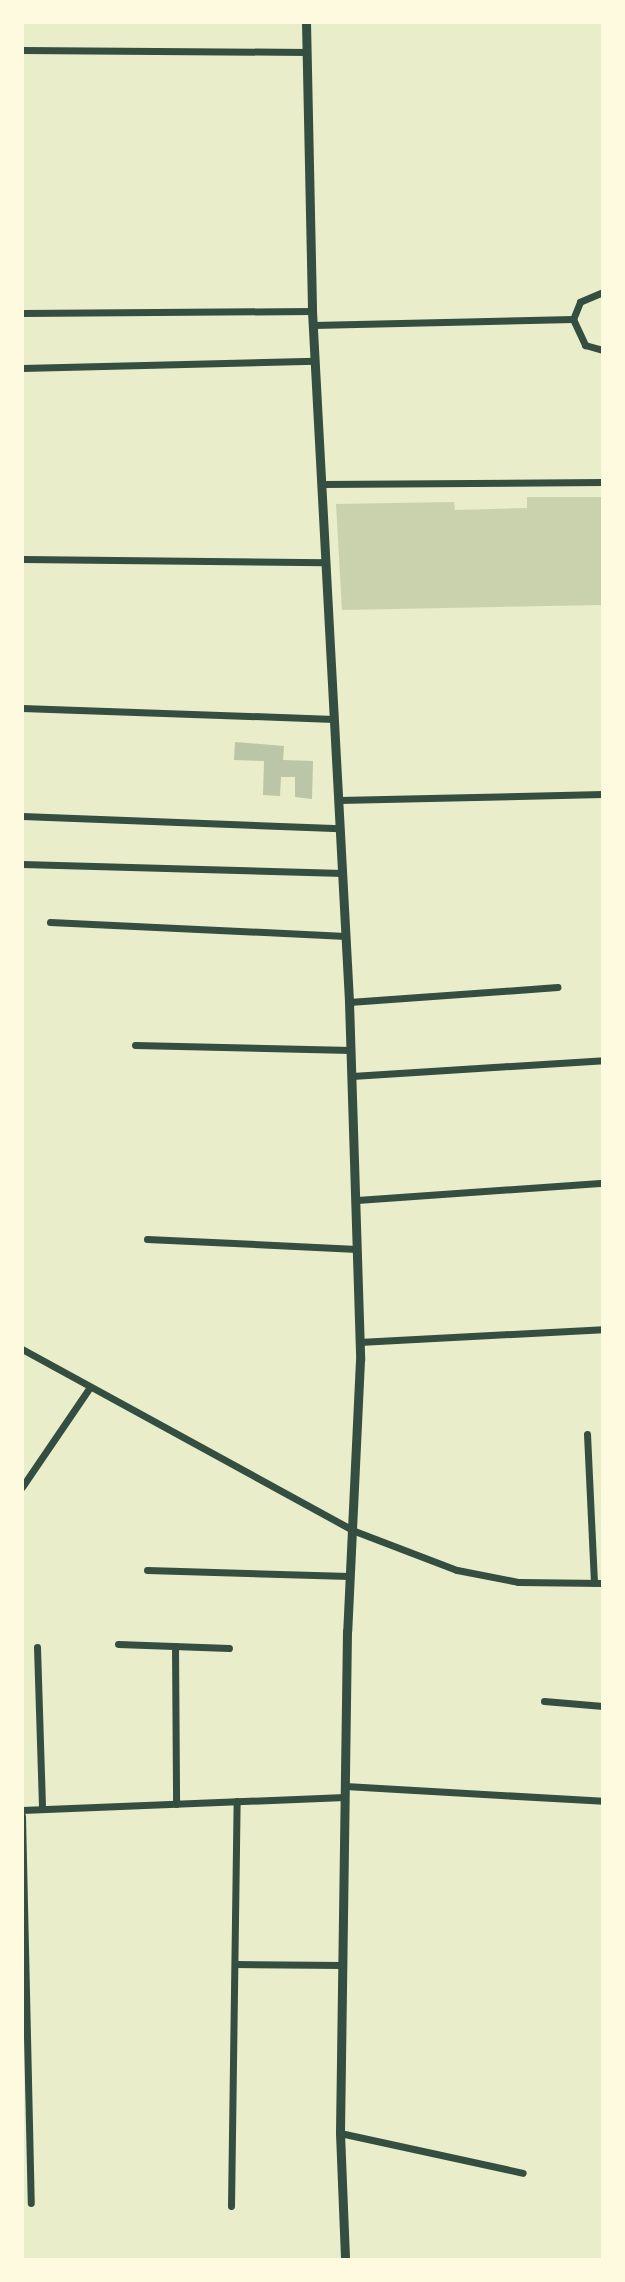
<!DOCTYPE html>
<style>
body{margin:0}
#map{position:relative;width:625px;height:2282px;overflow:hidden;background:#e9edc9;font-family:Ubuntu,sans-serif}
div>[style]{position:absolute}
.green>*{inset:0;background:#cad2ad}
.building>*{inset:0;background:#bcc5a7}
.minor>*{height:7px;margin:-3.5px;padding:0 3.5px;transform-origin:3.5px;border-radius:3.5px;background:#344e41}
.tertiary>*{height:9px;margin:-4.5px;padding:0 4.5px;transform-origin:4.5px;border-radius:4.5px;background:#344e41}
span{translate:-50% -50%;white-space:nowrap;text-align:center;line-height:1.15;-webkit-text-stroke:6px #fefae0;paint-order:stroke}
.frame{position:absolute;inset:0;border:24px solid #fefae0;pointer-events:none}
</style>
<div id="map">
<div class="green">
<div style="clip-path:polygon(527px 497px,603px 497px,603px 605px,342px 610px,336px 504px,454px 502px,455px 510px,527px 508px)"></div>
</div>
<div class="building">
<div style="clip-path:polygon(235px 742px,284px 746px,283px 760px,313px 761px,312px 799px,295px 797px,295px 777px,281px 777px,280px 796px,263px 795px,264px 761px,234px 760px)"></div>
</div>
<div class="minor">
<div style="left:22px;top:50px;width:285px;rotate:0.4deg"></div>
<div style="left:603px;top:292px;width:25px;rotate:157deg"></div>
<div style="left:580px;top:302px;width:18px;rotate:112deg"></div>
<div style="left:573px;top:319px;width:29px;rotate:65deg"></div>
<div style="left:585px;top:345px;width:19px;rotate:16deg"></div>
<div style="left:22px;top:313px;width:290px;rotate:-0.4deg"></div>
<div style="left:313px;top:325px;width:260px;rotate:-1.3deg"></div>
<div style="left:22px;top:368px;width:293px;rotate:-1.4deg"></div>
<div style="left:322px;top:484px;width:281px;rotate:-0.4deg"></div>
<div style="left:22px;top:559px;width:303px;rotate:0.6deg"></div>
<div style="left:22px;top:708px;width:312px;rotate:2deg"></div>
<div style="left:339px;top:800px;width:264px;rotate:-1.3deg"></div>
<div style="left:22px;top:816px;width:318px;rotate:2.2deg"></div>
<div style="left:22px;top:864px;width:321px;rotate:1.6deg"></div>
<div style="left:50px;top:922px;width:296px;rotate:2.7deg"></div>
<div style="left:349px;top:1002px;width:209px;rotate:-4.1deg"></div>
<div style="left:135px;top:1045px;width:216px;rotate:1.3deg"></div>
<div style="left:352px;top:1076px;width:252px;rotate:-3.6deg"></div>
<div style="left:357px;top:1200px;width:247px;rotate:-4deg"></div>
<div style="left:147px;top:1239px;width:210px;rotate:2.7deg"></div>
<div style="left:359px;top:1342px;width:244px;rotate:-3deg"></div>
<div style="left:22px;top:1349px;width:376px;rotate:28.7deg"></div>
<div style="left:352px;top:1530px;width:112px;rotate:20.9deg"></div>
<div style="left:457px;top:1570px;width:62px;rotate:11.1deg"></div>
<div style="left:518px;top:1582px;width:85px;rotate:0.7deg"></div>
<div style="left:587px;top:1434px;width:149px;rotate:87.3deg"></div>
<div style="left:22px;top:1487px;width:121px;rotate:-55.8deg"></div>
<div style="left:147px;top:1570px;width:202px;rotate:1.7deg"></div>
<div style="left:118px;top:1644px;width:111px;rotate:2.1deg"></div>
<div style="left:175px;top:1646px;width:158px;rotate:89.6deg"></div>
<div style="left:37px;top:1647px;width:162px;rotate:88.2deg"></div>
<div style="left:544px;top:1701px;width:59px;rotate:4.8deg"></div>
<div style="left:345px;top:1786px;width:258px;rotate:3.3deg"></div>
<div style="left:22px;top:1810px;width:323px;rotate:-2.3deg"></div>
<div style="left:22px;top:1816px;width:387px;rotate:88.7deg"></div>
<div style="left:235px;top:1964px;width:107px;rotate:0.5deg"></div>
<div style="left:340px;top:2133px;width:187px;rotate:12.3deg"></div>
<div style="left:231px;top:2206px;width:405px;rotate:-89.2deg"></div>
</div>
<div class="tertiary">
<div style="left:306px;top:22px;width:289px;rotate:88.8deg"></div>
<div style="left:312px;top:311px;width:692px;rotate:86.93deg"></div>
<div style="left:349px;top:1002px;width:358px;rotate:88.2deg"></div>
<div style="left:360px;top:1360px;width:271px;rotate:92.7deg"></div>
<div style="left:347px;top:1631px;width:502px;rotate:90.8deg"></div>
<div style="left:340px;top:2133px;width:127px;rotate:87.7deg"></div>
</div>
<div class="frame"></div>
</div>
